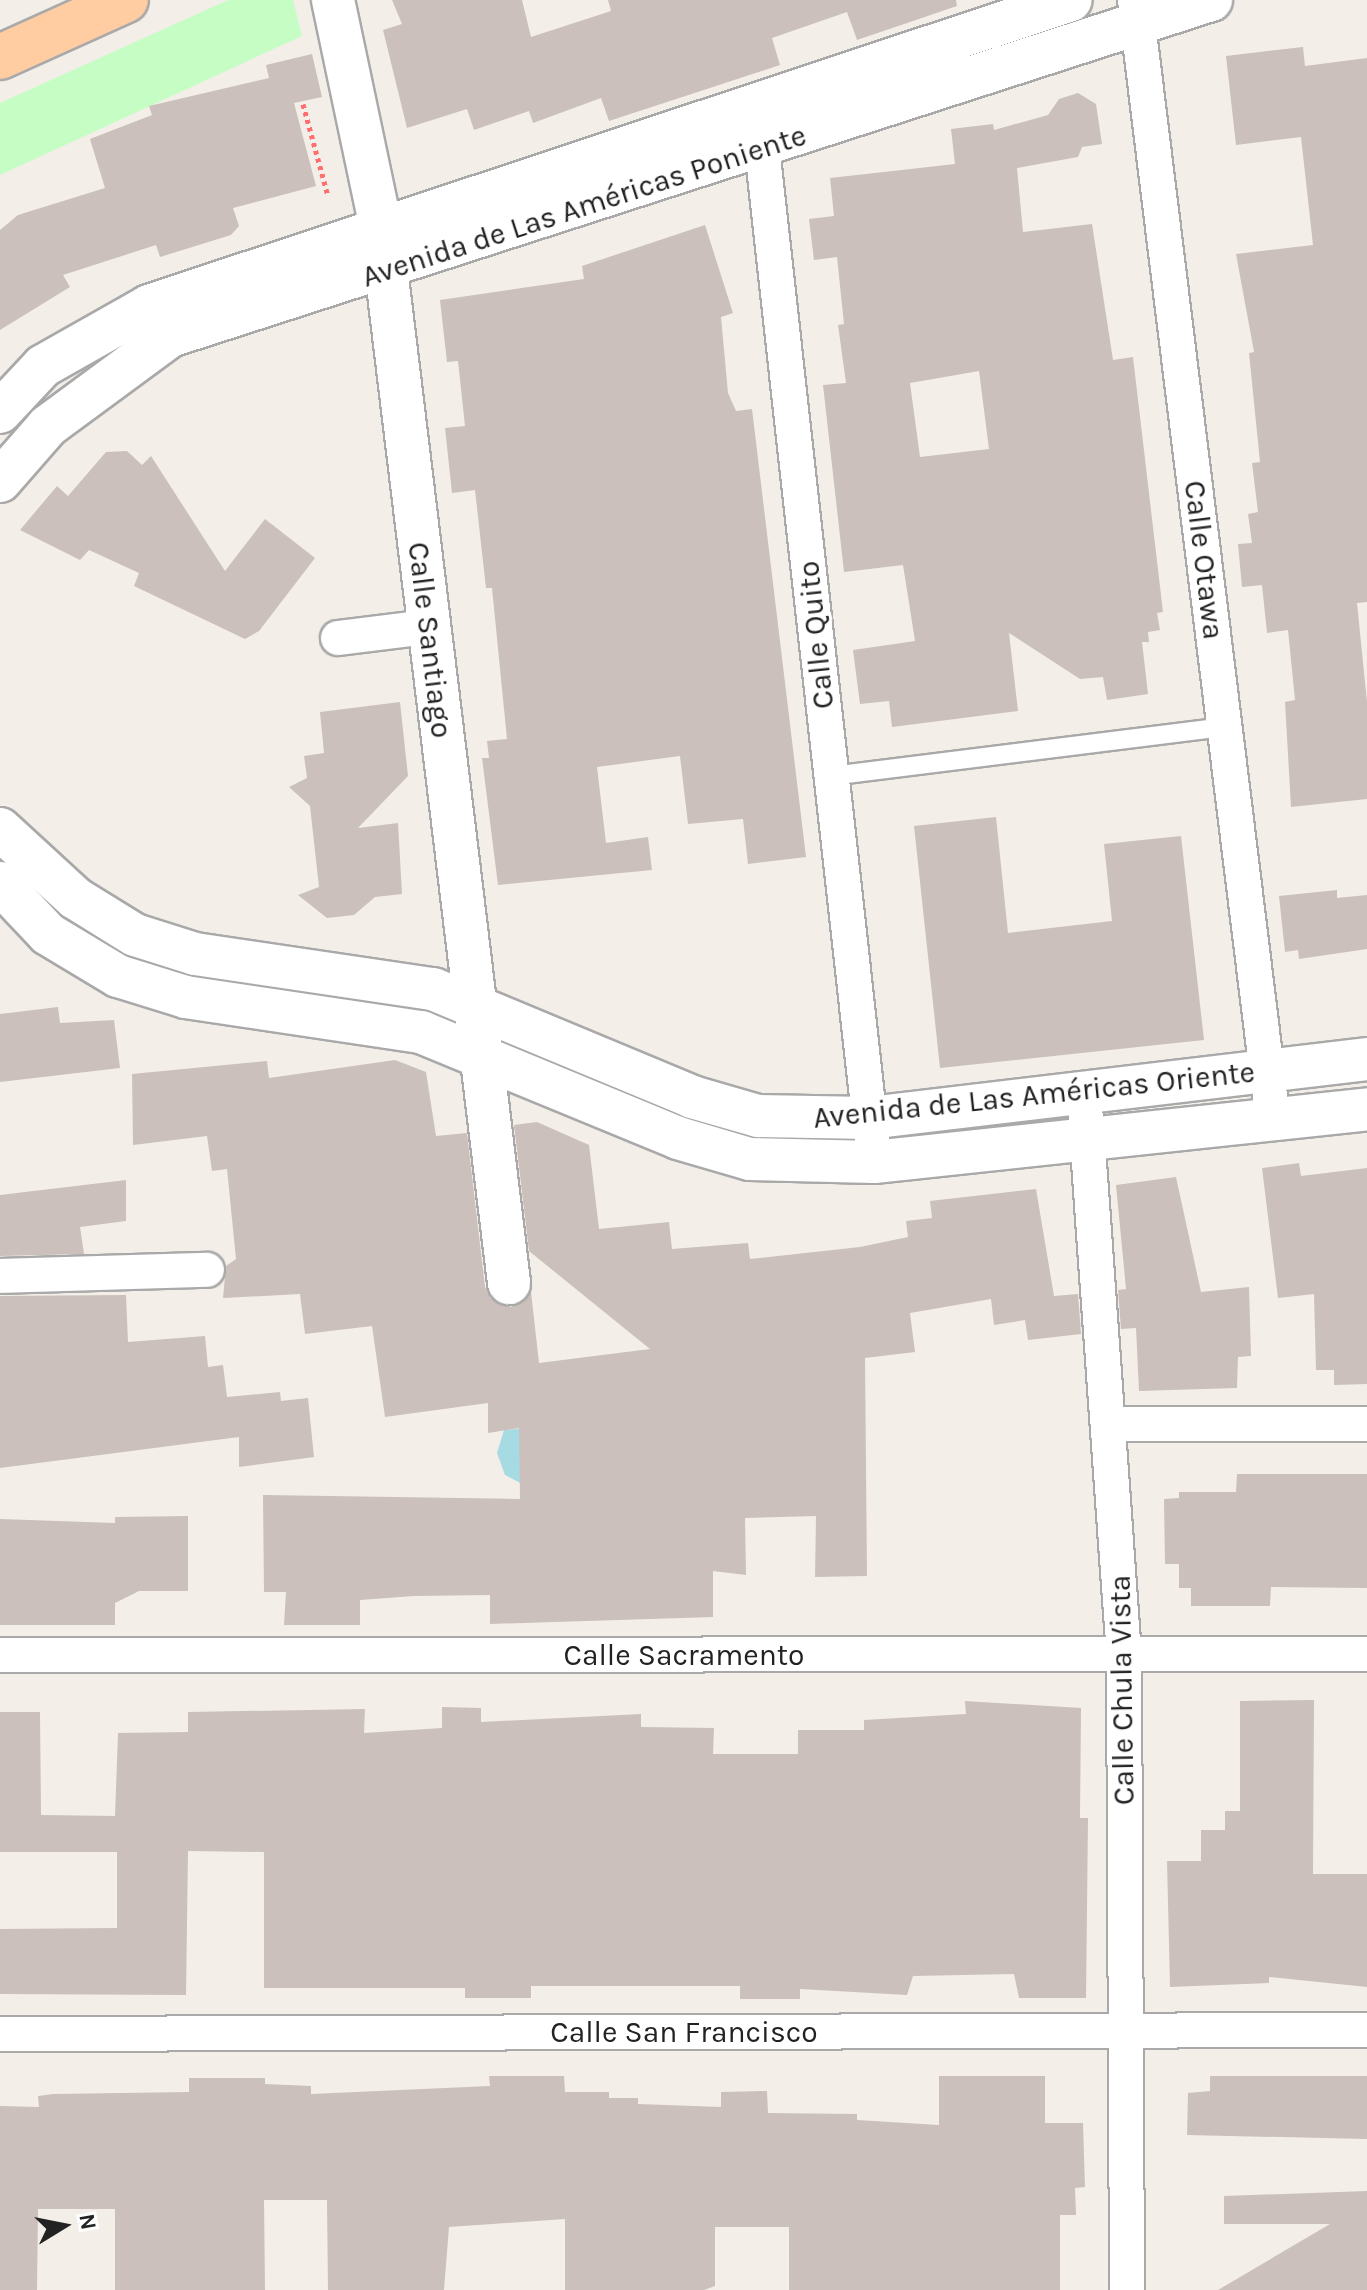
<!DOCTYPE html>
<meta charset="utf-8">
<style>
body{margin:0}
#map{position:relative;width:1367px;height:2290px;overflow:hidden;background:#f3eee8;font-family:Karla,sans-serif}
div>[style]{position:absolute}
.park>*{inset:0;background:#c6fdc5}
.water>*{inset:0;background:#a6dbe3}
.building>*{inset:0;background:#cbc0bb}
.path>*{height:5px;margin-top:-2.5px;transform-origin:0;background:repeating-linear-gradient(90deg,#ff6e6d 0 4px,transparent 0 8px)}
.roads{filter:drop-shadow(2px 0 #a9a9a9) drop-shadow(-2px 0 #a9a9a9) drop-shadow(0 2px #a9a9a9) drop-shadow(0 -2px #a9a9a9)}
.service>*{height:18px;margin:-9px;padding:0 9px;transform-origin:9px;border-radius:9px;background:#fff}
.minor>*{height:34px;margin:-17px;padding:0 17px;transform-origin:17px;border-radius:17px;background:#fff}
.tertiary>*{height:42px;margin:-21px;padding:0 21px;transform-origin:21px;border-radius:21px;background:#fff}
.primary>*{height:44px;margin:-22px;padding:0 22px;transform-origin:22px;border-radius:22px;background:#ffcda1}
span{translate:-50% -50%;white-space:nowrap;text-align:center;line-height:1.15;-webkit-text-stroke:6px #fff;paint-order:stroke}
.street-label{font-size:30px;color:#222}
.north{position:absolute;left:24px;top:2186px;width:80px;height:80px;-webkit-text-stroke:6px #fff;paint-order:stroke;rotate:80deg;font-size:22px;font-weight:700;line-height:32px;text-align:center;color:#222}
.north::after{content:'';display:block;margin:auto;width:28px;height:36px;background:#222;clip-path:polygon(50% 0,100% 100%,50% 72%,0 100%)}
</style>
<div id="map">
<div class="park">
<div style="clip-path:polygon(228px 0,293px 0,302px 36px,0 175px,0 103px)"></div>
</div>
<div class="water">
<div style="clip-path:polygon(526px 1428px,528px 1487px,505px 1475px,497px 1453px,504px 1430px)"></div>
</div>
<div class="building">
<div style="clip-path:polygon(392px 0,522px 0,531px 37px,611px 11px,608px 0,956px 0,957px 6px,857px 40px,847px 12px,772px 38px,780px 65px,609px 121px,601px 98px,533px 123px,529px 111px,474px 130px,467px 109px,407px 128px,383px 30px,402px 24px)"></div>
<div style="clip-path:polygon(1303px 47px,1305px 66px,1367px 58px,1367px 602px,1357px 603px,1367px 702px,1367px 799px,1291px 807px,1285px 702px,1295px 700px,1288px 630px,1267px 633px,1262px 585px,1242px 587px,1238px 544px,1252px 543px,1248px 514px,1258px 512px,1252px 463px,1260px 462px,1249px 353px,1254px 352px,1236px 254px,1313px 245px,1301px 137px,1236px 145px,1226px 56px)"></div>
<div style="clip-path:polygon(312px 54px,322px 97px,294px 103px,316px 186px,233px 208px,239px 226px,231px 235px,160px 257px,156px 245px,63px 275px,70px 287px,0 330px,0 230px,18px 215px,105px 188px,90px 139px,152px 115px,149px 106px,269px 78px,266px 65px)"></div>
<div style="clip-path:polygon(evenodd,1078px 93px,1096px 104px,1102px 144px,1082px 147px,1078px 157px,1017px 168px,1023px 232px,1092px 224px,1113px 360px,1133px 357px,1163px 612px,1157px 613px,1160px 630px,1148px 632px,1149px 642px,1142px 642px,1148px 694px,1107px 700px,1103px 677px,1080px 679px,1009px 633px,1018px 711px,892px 727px,889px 701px,860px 704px,853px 650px,915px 641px,903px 565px,844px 572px,823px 385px,846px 383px,838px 325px,844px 324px,837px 257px,814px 260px,809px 219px,834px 216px,830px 178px,955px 164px,951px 129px,993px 124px,994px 130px,1048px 115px,1059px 99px,1078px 93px,979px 371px,989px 449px,920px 457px,910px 383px,979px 371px)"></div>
<div style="clip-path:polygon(705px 225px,733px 313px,721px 317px,728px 393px,736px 411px,752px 409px,806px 857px,748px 864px,743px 819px,688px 824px,680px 756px,597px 767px,606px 843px,648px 837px,652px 870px,498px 885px,482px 758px,489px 758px,487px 741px,507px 739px,492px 588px,486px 588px,475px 490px,452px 493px,445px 428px,465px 426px,458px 361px,447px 362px,440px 300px,584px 279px,582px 266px)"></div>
<div style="clip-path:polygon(127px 451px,142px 465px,151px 456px,225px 571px,265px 519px,315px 558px,259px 631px,245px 639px,134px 586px,139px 573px,89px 550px,80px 560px,20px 530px,57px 486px,68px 496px,106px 452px)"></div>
<div style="clip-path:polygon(400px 702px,408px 776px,358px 828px,398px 823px,402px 894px,375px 897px,354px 915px,327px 918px,298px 895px,319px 887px,310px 806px,289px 787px,307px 778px,304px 756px,324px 753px,320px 712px)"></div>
<div style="clip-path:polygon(996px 817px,1008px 933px,1112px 921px,1104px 844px,1181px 836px,1204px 1040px,940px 1068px,914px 826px)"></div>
<div style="clip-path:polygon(1337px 890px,1337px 898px,1367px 895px,1367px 949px,1299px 959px,1298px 950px,1285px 952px,1279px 896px)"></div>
<div style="clip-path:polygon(58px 1007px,60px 1023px,114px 1020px,120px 1068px,0 1082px,0 1014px)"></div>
<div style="clip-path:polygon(395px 1060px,426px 1072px,436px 1136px,467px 1133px,485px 1287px,490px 1298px,511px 1307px,531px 1292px,539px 1363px,650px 1349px,529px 1251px,514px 1125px,537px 1122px,589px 1145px,599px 1229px,669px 1222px,672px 1249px,748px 1243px,750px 1259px,860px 1247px,908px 1237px,906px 1221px,932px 1218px,930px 1201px,1036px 1189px,1054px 1296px,1078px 1294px,1081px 1334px,1028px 1340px,1025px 1320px,994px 1325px,991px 1299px,910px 1313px,915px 1352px,865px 1358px,867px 1576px,815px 1577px,816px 1516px,745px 1518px,746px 1575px,713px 1571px,713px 1617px,490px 1624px,490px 1595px,414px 1596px,360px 1600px,360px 1625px,284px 1625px,286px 1592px,264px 1592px,263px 1495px,520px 1499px,519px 1428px,488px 1433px,488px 1403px,385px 1417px,372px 1326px,305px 1334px,300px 1294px,223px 1298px,226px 1266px,236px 1259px,227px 1169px,212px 1171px,207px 1136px,133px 1145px,132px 1074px,267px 1061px,269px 1078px)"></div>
<div style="clip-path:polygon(1299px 1163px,1301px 1176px,1367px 1168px,1367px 1384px,1334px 1385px,1334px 1370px,1316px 1370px,1314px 1294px,1278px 1298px,1262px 1168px)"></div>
<div style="clip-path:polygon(1176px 1177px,1201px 1292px,1249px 1287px,1251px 1356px,1238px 1357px,1237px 1388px,1139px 1391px,1136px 1328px,1121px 1329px,1118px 1290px,1126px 1289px,1116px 1185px)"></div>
<div style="clip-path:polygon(126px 1180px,126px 1221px,80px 1227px,84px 1254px,0 1256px,0 1195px)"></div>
<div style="clip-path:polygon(126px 1295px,128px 1342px,205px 1336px,208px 1367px,223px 1365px,227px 1397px,280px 1392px,281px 1401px,308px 1398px,314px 1457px,239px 1467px,239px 1437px,0 1468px,0 1296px)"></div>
<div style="clip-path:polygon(1237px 1474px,1367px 1474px,1367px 1588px,1271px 1587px,1270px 1606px,1191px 1606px,1191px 1588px,1179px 1588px,1179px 1564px,1165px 1564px,1164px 1499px,1179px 1498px,1179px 1492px,1236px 1492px)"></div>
<div style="clip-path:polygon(188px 1516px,188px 1591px,139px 1591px,115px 1603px,115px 1625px,0 1625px,0 1519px,115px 1523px,115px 1517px)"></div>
<div style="clip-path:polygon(1314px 1700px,1313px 1874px,1367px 1874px,1367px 1987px,1269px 1977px,1269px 1983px,1170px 1987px,1167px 1861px,1201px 1861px,1201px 1830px,1225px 1830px,1225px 1811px,1240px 1811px,1240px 1701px)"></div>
<div style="clip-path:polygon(965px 1701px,1081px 1708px,1080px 1818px,1088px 1818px,1086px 1998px,1019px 1998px,1014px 1974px,913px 1976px,907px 1995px,800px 1989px,800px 1999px,740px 1999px,740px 1986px,531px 1986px,531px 1998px,465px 1998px,465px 1988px,264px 1988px,264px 1852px,188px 1851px,186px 1995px,0 1994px,0 1929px,117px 1928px,117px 1852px,0 1852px,0 1712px,40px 1712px,41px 1815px,115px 1816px,118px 1733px,188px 1732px,188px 1712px,365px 1709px,364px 1733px,442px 1728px,442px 1707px,481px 1708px,481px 1722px,641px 1714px,641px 1727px,714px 1728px,713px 1754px,798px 1754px,798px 1730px,864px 1730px,864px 1720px,966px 1714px)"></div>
<div style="clip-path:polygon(489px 2076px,564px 2076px,565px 2092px,609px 2092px,609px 2098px,638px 2098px,638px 2104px,721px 2107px,721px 2092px,767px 2091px,768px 2113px,857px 2114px,857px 2120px,939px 2125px,939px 2076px,1045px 2076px,1045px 2123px,1083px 2123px,1085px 2187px,1075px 2188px,1076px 2215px,1060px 2215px,1060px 2290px,789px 2290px,789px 2227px,715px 2227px,715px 2286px,704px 2290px,565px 2290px,565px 2219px,449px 2227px,444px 2290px,328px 2290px,327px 2200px,264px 2200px,265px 2290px,115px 2290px,115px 2209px,38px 2209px,37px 2290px,0 2290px,0 2106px,39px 2107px,38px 2096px,53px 2094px,189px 2092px,189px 2078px,265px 2078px,265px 2084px,311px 2086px,311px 2094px,490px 2086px)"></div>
<div style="clip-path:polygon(1210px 2076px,1367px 2076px,1367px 2139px,1187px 2135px,1188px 2093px,1210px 2091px)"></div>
<div style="clip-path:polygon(1367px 2191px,1367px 2290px,1218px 2290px,1330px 2224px,1224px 2224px,1224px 2196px)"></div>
</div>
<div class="path">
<div style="left:303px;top:104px;width:95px;rotate:74.8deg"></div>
</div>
<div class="roads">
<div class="service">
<div style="left:831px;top:776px;width:396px;rotate:-7.1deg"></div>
</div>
<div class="minor">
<div style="left:1135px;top:0;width:1128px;rotate:82.98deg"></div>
<div style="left:759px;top:121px;width:1027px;rotate:83.68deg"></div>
<div style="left:338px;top:638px;width:90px;rotate:-7deg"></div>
<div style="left:1084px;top:1092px;width:565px;rotate:85.94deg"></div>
<div style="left:1124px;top:1656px;width:634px;rotate:89.73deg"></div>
<div style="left:0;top:1276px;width:207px;rotate:-1.7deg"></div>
<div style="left:1112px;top:1424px;width:255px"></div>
<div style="left:0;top:1655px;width:1367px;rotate:-0.04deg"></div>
<div style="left:0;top:2034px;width:1367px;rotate:-0.17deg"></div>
</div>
<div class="tertiary">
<div style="left:333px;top:0;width:233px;rotate:78.1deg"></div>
<div style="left:381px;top:228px;width:1063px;rotate:83.08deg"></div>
<div style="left:0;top:412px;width:63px;rotate:-46.9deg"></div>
<div style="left:43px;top:366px;width:122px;rotate:-29.5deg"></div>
<div style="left:149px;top:306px;width:971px;rotate:-18.36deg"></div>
<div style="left:0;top:481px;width:73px;rotate:-48.9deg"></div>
<div style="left:48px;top:426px;width:152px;rotate:-36.4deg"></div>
<div style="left:170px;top:336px;width:1094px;rotate:-17.89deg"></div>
<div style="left:0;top:829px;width:102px;rotate:42.6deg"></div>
<div style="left:75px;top:898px;width:70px;rotate:31.7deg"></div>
<div style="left:135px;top:935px;width:63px;rotate:17.6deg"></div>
<div style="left:195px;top:954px;width:241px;rotate:8.4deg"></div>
<div style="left:433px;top:989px;width:281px;rotate:22.6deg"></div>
<div style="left:692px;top:1097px;width:69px;rotate:16.1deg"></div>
<div style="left:758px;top:1116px;width:111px;rotate:1deg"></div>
<div style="left:869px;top:1118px;width:501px;rotate:-6.76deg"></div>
<div style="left:0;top:883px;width:70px;rotate:46.7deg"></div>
<div style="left:48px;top:934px;width:82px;rotate:31deg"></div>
<div style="left:118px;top:976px;width:71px;rotate:17.2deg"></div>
<div style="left:186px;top:997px;width:238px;rotate:8.5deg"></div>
<div style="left:421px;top:1032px;width:278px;rotate:22.4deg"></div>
<div style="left:678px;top:1138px;width:75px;rotate:16.3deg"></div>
<div style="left:750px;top:1159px;width:124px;rotate:1.4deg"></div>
<div style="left:874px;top:1162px;width:496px;rotate:-6.1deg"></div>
</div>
<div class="primary">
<div style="left:0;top:57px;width:138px;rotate:-24.3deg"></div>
</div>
</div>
<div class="street-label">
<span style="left:584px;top:206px;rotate:-18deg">Avenida de Las Américas Poniente</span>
<span style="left:1204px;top:560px;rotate:83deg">Calle Otawa</span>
<span style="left:816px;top:635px;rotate:-96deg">Calle Quito</span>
<span style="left:430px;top:640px;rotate:83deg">Calle Santiago</span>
<span style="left:1034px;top:1095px;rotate:-6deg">Avenida de Las Américas Oriente</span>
<span style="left:684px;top:1655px">Calle Sacramento</span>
<span style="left:1122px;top:1690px;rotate:-91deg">Calle Chula Vista</span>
<span style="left:684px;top:2032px">Calle San Francisco</span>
</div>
<div class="north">N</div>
</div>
